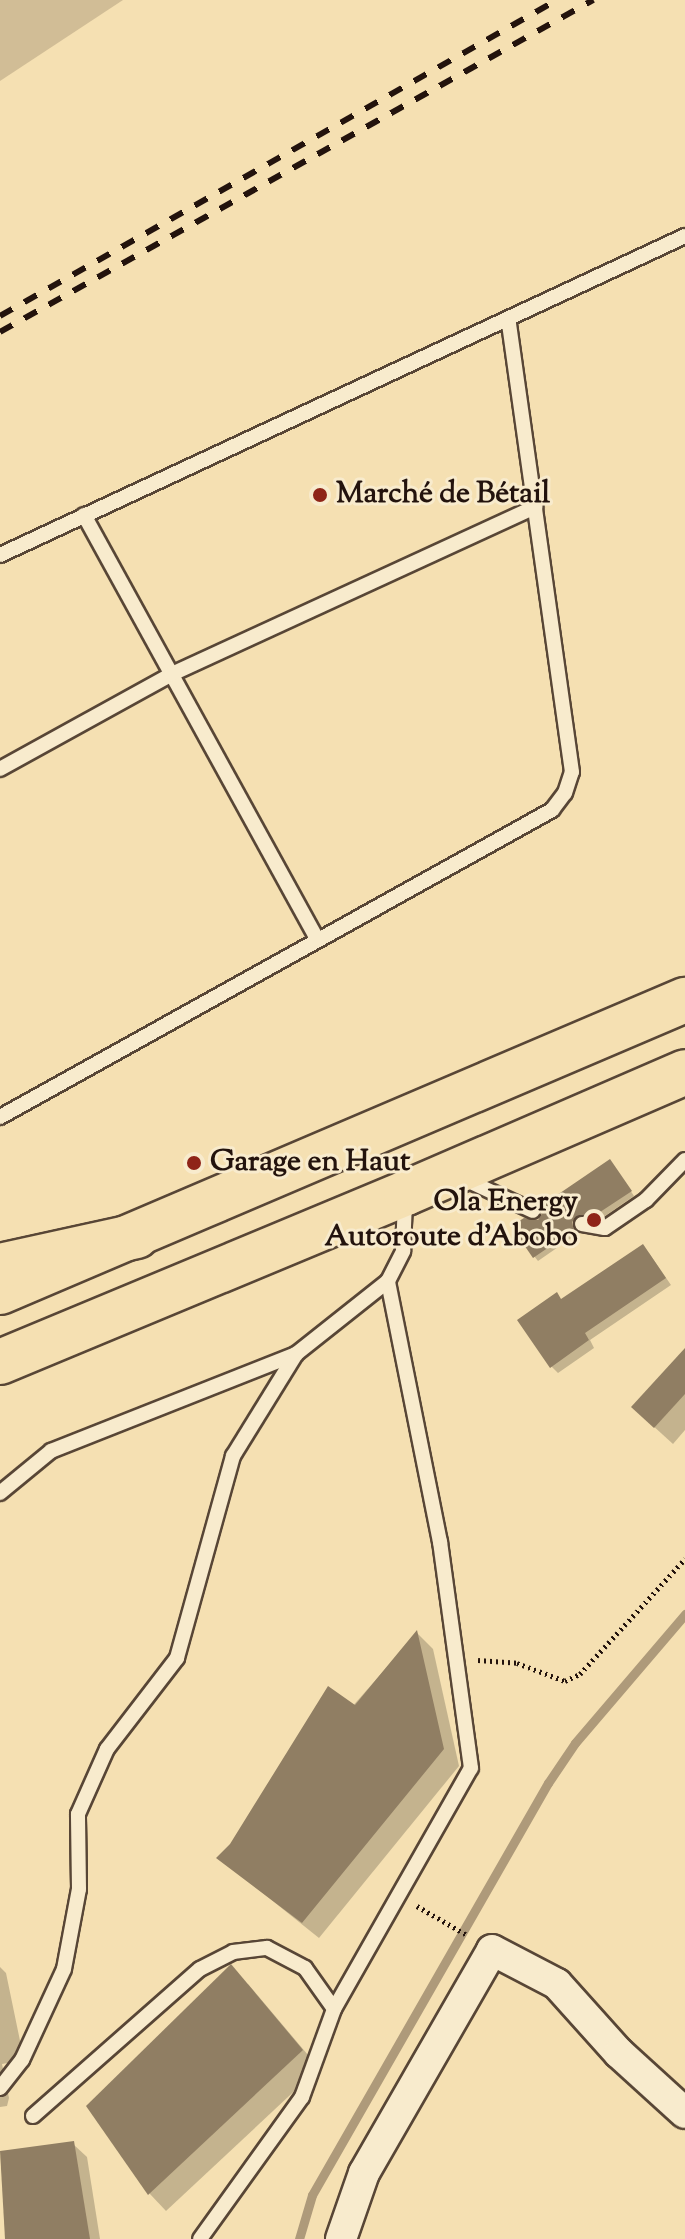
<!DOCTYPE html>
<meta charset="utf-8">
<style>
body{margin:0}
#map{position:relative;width:685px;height:2239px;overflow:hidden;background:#f5e0b2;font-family:"Sorts Mill Goudy",serif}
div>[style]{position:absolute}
.green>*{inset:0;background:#d1bd96}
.shadow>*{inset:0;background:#0003}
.stream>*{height:9px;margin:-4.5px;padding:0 4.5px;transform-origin:4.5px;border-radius:4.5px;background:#ae9a7a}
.building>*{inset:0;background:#907e63}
.path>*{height:5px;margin-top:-2.5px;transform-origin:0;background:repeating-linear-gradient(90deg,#23130d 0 2px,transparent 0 6px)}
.roads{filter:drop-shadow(2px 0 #584636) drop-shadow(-2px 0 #584636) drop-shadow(0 2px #584636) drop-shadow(0 -2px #584636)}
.lane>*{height:14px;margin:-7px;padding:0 7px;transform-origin:7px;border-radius:7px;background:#f8ebcd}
.street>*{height:30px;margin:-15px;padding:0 15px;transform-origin:15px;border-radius:15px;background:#f8ebcd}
.primary>*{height:44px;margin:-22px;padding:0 22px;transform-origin:22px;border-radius:22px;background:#f5e0b2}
.highway>*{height:44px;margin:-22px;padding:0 22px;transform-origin:22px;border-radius:22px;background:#f5e0b2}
.rail>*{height:6px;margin-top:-3px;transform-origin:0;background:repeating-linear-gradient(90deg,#23130d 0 14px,transparent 0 28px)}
.dots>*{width:22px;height:22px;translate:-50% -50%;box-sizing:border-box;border:4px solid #f8ebcd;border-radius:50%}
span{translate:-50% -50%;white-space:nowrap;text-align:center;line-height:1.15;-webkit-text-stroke:6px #f8ebcd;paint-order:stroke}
.poi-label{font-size:30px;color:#23130d;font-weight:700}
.left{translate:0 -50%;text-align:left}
.right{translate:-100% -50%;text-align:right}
</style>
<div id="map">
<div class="green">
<div style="clip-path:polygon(0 0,123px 0,0 81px)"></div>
</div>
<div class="shadow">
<div style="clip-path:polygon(614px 1166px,634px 1196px,599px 1220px,583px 1218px,576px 1227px,577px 1234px,538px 1261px,534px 1256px,539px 1222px)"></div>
<div style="clip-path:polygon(649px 1253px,671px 1285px,590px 1340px,594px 1348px,558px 1373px,551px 1366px,563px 1301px)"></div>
<div style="clip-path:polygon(685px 1350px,685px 1430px,673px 1444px,651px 1424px)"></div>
<div style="clip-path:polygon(417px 1633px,433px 1649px,459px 1766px,319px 1938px,219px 1858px)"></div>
<div style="clip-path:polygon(0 1967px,6px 1973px,24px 2060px,2px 2064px,9px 2098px,7px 2106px,0 2107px)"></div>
<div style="clip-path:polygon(248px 1984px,319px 2068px,166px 2211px,150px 2194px,89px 2106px)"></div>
<div style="clip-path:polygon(73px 2144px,87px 2157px,100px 2239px,7px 2239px)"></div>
</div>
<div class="stream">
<div style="left:299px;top:2239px;width:46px;rotate:-73.5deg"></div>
<div style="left:312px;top:2195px;width:475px;rotate:-60.2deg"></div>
<div style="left:548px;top:1783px;width:48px;rotate:-56deg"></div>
<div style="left:575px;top:1743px;width:170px;rotate:-49.5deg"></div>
</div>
<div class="building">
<div style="clip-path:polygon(610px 1159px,632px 1191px,594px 1216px,578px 1215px,572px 1222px,574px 1230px,533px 1258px,511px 1226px,524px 1218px,538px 1220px,542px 1214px,541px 1206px)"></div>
<div style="clip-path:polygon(643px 1244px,666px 1278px,585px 1333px,589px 1340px,550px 1368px,517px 1320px,557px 1292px,561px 1299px)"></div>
<div style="clip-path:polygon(685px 1348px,685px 1394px,654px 1428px,631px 1407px)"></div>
<div style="clip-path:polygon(417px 1630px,444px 1749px,302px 1923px,216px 1858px,230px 1844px,328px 1686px,355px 1705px)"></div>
<div style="clip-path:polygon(231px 1964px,303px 2050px,148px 2195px,86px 2106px)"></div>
<div style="clip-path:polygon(74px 2141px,90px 2239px,5px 2239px,0 2151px)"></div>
</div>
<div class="path">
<div style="left:478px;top:1660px;width:39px;rotate:4deg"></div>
<div style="left:517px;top:1663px;width:51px;rotate:20.6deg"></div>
<div style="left:565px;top:1681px;width:17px;rotate:-25deg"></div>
<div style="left:580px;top:1674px;width:156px;rotate:-47.6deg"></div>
<div style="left:417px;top:1906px;width:58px;rotate:30.1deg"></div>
</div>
<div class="roads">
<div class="lane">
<div style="left:84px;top:515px;width:485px;rotate:61.2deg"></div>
<div style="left:0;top:555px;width:756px;rotate:-24.97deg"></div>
<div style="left:0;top:769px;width:196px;rotate:-28.9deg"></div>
<div style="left:172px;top:674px;width:400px;rotate:-24.7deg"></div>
<div style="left:0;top:1117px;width:632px;rotate:-29.08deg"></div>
<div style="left:552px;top:810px;width:21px;rotate:-53deg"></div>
<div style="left:565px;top:793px;width:22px;rotate:-72deg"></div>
<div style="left:572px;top:772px;width:458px;rotate:-98deg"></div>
<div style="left:462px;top:1178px;width:78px;rotate:24.9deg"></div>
<div style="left:582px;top:1224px;width:23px;rotate:10deg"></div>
<div style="left:605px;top:1228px;width:50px;rotate:-34.3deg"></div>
<div style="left:646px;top:1200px;width:56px;rotate:-45.7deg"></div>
<div style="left:0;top:1493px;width:66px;rotate:-39.5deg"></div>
<div style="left:51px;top:1451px;width:264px;rotate:-21.6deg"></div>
<div style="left:0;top:2088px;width:36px;rotate:-52deg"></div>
<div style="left:22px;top:2060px;width:100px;rotate:-65.2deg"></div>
<div style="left:64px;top:1969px;width:81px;rotate:-79.4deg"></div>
<div style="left:79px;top:1889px;width:75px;rotate:-90.8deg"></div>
<div style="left:78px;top:1814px;width:71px;rotate:-66deg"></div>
<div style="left:107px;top:1749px;width:115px;rotate:-52.4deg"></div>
<div style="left:177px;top:1658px;width:210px;rotate:-74.5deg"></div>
<div style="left:233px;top:1456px;width:120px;rotate:-58.3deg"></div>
<div style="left:296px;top:1354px;width:117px;rotate:-38.4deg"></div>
<div style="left:388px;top:1281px;width:34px;rotate:-63deg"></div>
<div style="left:403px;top:1251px;width:49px;rotate:-87.7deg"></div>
<div style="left:33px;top:2116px;width:222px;rotate:-41.4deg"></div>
<div style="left:200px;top:1969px;width:37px;rotate:-27deg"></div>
<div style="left:233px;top:1952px;width:34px;rotate:-7deg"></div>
<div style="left:267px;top:1948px;width:43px;rotate:27.8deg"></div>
<div style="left:305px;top:1968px;width:50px;rotate:54.7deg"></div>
<div style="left:200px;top:2239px;width:175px;rotate:-54.3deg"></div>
<div style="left:302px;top:2097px;width:94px;rotate:-70deg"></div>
<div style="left:334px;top:2009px;width:277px;rotate:-60.4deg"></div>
<div style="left:471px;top:1768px;width:228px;rotate:-97.8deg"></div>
<div style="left:440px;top:1542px;width:266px;rotate:-101.3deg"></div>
</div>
<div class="street">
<div style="left:341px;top:2239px;width:70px;rotate:-70.8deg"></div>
<div style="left:364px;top:2173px;width:257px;rotate:-60.1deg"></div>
<div style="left:492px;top:1950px;width:73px;rotate:27.6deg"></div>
<div style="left:557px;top:1984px;width:93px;rotate:48.1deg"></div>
<div style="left:619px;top:2053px;width:89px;rotate:42.3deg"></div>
</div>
<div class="primary">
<div style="left:0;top:1292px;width:745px;rotate:-23.09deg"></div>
<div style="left:0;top:1362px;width:440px;rotate:-22.6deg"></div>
<div style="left:406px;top:1193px;width:304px;rotate:-23.4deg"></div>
</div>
<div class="highway">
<div style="left:0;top:1266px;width:140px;rotate:-12.4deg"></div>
</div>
</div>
<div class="rail">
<div style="left:0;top:316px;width:640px;rotate:-29.57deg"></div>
<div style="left:0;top:332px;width:680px;rotate:-29.24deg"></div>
</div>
<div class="dots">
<div style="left:320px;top:495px;background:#8f2418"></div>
<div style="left:194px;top:1163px;background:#8f2418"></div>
<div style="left:594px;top:1220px;background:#8f2418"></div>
</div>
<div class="poi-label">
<span class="left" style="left:336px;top:495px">Marché de Bétail</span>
<span class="left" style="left:210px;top:1163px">Garage en Haut</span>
<span class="right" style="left:578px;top:1220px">Ola Energy<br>Autoroute d’Abobo</span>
</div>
</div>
